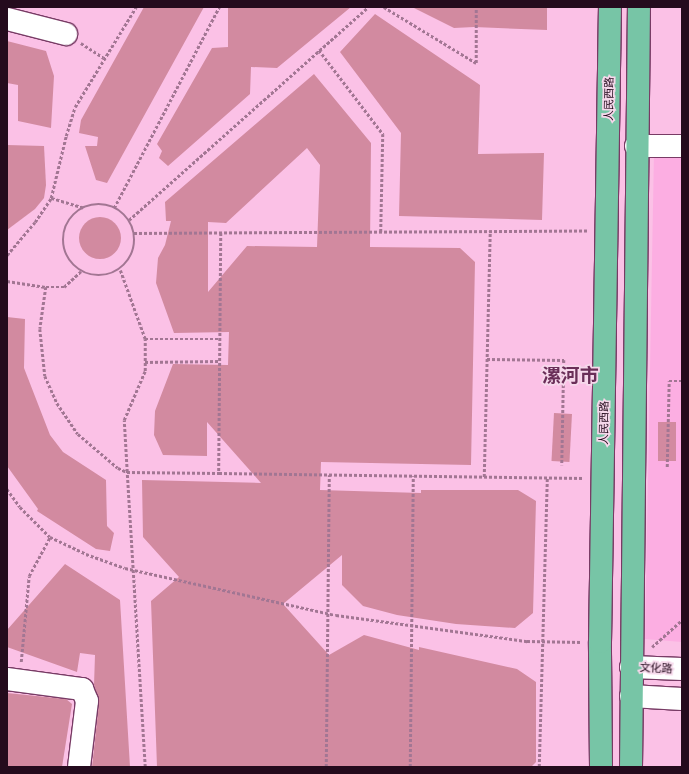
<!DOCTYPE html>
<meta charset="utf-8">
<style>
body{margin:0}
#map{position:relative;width:689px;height:774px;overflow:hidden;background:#fbc1e6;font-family:"PT Sans Narrow","Noto Sans SC",sans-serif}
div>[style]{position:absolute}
.built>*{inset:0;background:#fcaee2}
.building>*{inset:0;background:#d28aa0;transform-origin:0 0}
.round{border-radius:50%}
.path>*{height:2.5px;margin-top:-1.25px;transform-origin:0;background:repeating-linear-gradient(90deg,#a27693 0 3px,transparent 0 5px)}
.path>.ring{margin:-1.25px;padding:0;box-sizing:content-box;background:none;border:2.5px solid #a27693;border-radius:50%}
.roads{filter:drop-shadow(1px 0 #783b65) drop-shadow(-1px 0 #783b65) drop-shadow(0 1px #783b65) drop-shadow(0 -1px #783b65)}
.minor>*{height:22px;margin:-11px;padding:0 11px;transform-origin:11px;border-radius:11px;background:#fff}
.major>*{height:22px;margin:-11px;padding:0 11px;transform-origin:11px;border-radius:11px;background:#77c5a6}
span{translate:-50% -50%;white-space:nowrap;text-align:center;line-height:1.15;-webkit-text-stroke:3.5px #f6d8eb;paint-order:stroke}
.street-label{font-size:11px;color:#240b1d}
.town-label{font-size:19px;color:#6a2e58;font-weight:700}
.frame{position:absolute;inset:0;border:8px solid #240b1d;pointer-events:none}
</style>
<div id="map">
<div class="built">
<div style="clip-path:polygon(654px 153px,682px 153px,682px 642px,645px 639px)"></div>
</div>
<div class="building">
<div style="clip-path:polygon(144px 7px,204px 7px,107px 183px,96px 180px,85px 146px,97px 146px,98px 137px,79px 133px,81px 120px)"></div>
<div style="clip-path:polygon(228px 7px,351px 7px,277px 68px,251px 67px,250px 94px,168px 166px,159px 158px,162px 151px,157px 144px,212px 48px,228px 47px)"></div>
<div style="clip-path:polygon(412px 7px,547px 7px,547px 30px,474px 27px,454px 28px)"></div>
<div style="clip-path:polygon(375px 14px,480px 85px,478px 154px,544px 153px,542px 220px,399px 216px,401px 133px,340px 52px)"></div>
<div style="clip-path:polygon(7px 41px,46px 51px,54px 76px,51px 128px,18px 121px,18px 85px,7px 83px)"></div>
<div style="clip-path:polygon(evenodd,314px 74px,371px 143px,370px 247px,460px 248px,475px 262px,471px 465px,321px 462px,320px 490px,421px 493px,421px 490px,518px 490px,536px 501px,533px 613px,515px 628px,456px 624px,397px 615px,363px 606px,342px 585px,342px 555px,283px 604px,329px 655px,364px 635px,419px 650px,419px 647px,517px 669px,536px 682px,536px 762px,531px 767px,157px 767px,151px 601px,179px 577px,143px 537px,142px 480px,261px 483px,207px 422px,207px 456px,163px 455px,154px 435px,155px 411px,173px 364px,228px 365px,229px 332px,174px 333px,156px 283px,158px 258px,165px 245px,171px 221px,166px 221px,165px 202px,314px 74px,307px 148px,320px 165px,317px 247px,247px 246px,208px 292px,208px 222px,226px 223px,307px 148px)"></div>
<div style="clip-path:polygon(7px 145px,44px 146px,46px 185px,44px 198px,35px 209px,7px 230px)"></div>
<div class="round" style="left:79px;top:217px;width:42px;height:42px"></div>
<div style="clip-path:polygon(7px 317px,25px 319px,24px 368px,50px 435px,63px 452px,106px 480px,107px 526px,114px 533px,110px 551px,96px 549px,37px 511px,38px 509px,7px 466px)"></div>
<div style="left:554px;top:413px;width:18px;height:48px;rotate:3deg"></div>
<div style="left:658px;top:422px;width:18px;height:39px"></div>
<div style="clip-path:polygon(65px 564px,120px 600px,130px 767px,92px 767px,99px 702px,94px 685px,95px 655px,80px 653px,77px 672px,7px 647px,7px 630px)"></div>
<div style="clip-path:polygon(7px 693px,66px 699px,72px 704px,62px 767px,7px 767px)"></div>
</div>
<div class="path">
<div style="left:384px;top:7px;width:108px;rotate:31.3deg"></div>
<div style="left:476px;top:63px;width:56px;rotate:-90deg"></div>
<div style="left:81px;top:43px;width:27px;rotate:33deg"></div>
<div style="left:319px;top:50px;width:106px;rotate:52.7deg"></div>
<div style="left:383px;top:134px;width:98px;rotate:91.2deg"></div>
<div class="ring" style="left:63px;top:204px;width:69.5px;height:69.5px"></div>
<div style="left:83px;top:208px;width:34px;rotate:-163deg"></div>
<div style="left:51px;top:198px;width:64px;rotate:-76.4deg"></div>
<div style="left:66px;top:136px;width:30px;rotate:-73deg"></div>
<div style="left:75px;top:107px;width:117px;rotate:-58.6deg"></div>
<div style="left:114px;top:208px;width:227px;rotate:-62.4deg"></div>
<div style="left:129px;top:220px;width:320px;rotate:-41.7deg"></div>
<div style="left:134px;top:233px;width:454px;rotate:-0.3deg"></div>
<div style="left:221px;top:233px;width:240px;rotate:90.5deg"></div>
<div style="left:219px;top:473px;width:365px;rotate:0.8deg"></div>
<div style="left:7px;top:255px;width:43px;rotate:-49.7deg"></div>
<div style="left:35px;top:222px;width:29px;rotate:-56deg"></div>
<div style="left:7px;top:281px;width:39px;rotate:9deg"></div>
<div style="left:46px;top:287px;width:18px"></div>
<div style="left:64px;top:287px;width:23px;rotate:-43deg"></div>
<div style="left:46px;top:287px;width:42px;rotate:98.1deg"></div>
<div style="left:40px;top:329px;width:47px;rotate:83.9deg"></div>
<div style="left:45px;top:376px;width:30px;rotate:66deg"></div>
<div style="left:57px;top:403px;width:37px;rotate:56deg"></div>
<div style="left:78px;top:434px;width:52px;rotate:40.4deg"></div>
<div style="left:118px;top:468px;width:10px;rotate:24deg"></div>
<div style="left:127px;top:472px;width:52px;rotate:-93.3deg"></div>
<div style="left:124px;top:420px;width:53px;rotate:-66.8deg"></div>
<div style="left:145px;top:371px;width:32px;rotate:-90deg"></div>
<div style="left:145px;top:339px;width:73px;rotate:-109.9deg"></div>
<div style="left:145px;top:339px;width:75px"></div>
<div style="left:487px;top:359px;width:77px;rotate:0.7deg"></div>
<div style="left:564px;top:360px;width:105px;rotate:91.1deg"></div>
<div style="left:145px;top:362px;width:75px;rotate:-0.8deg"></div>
<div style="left:667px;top:467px;width:86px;rotate:-88.7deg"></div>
<div style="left:669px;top:381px;width:13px"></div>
<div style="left:484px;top:477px;width:246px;rotate:-88.6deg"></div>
<div style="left:7px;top:489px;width:22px;rotate:54deg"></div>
<div style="left:20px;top:507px;width:42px;rotate:45deg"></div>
<div style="left:50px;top:537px;width:40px;rotate:25deg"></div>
<div style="left:86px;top:554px;width:41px;rotate:19.7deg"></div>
<div style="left:125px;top:568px;width:216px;rotate:12.6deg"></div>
<div style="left:336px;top:615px;width:193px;rotate:7.8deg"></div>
<div style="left:527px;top:641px;width:55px;rotate:1deg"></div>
<div style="left:652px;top:647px;width:40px;rotate:-42deg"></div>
<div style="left:21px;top:662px;width:86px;rotate:-84.7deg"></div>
<div style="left:29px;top:576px;width:44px;rotate:-61.7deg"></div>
<div style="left:145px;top:767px;width:296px;rotate:-93.5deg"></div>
<div style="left:127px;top:472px;width:92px;rotate:0.6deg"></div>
<div style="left:326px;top:767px;width:292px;rotate:-89.4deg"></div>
<div style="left:410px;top:767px;width:291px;rotate:-89.4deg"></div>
<div style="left:539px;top:767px;width:290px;rotate:-88.4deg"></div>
</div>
<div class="roads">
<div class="minor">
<div style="left:7px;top:19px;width:61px;rotate:14.3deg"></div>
<div style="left:636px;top:146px;width:46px"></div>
<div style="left:631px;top:667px;width:51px;rotate:2.2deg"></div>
<div style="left:7px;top:679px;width:76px;rotate:7.6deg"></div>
<div style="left:82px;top:689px;width:13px;rotate:67deg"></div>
<div style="left:87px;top:701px;width:66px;rotate:96.9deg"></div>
<div style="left:631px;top:696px;width:51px;rotate:3.4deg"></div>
</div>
<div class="major">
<div style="left:601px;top:767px;width:125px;rotate:-90.5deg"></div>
<div style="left:600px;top:642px;width:635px;rotate:-89.1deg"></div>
<div style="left:631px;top:767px;width:760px;rotate:-89.4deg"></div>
</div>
</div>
<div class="street-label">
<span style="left:609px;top:99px;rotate:-89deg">人民西路</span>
<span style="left:604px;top:423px;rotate:-89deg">人民西路</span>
<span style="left:656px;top:668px;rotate:3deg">文化路</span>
</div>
<div class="town-label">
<span style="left:570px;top:376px">漯河市</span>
</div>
<div class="frame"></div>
</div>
